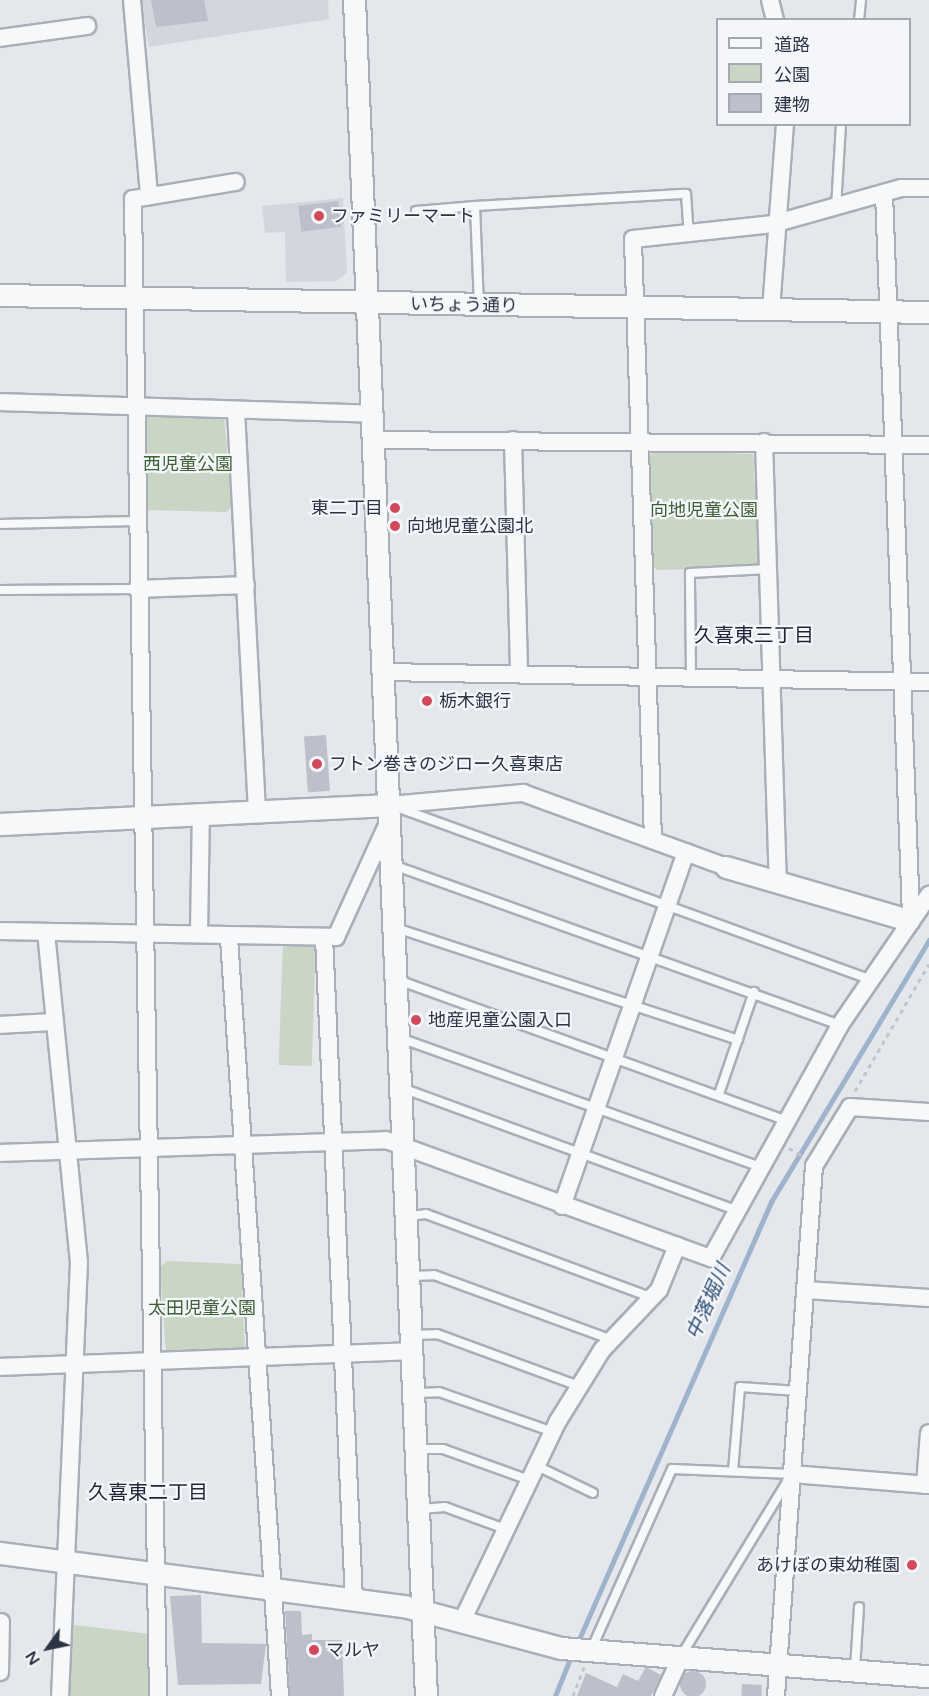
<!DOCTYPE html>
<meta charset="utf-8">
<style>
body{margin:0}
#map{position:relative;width:929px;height:1696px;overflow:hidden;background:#e4e7ec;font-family:"Varela Round","Noto Sans JP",sans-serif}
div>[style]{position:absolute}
.built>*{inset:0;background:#d2d6de}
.green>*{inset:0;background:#c9d6c5;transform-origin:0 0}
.stream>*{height:4.5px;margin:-2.25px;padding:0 2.25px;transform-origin:2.25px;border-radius:2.25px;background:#9fb4cc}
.building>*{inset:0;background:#bbc0ca;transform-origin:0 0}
.round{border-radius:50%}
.path>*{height:3px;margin-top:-1.5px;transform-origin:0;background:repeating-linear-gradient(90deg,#c2c5cb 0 4.5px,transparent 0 9px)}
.roads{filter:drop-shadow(2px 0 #a9aeb7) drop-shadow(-2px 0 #a9aeb7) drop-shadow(0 2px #a9aeb7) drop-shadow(0 -2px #a9aeb7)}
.service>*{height:8px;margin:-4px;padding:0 4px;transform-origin:4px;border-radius:4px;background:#f7f8fa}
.minor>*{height:16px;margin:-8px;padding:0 8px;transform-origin:8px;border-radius:8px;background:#f7f8fa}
.tertiary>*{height:21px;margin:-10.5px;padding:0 10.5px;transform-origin:10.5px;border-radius:10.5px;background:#f7f8fa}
.dots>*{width:16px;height:16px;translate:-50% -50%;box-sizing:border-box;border:3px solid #f4f6f9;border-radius:50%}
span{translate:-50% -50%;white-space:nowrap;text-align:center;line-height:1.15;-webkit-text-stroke:4.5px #f4f6f9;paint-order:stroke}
.poi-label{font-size:18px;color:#2b3445}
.left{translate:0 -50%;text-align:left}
.right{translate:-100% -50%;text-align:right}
.street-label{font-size:18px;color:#2b3445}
.park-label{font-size:18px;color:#3f6138}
.neighbourhood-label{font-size:20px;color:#1d2536}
.water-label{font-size:20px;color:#34527a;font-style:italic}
.legend{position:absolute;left:716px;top:18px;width:195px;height:108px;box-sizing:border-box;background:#f4f6f9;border:2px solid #a4a8b1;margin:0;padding:8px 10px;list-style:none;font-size:18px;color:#2b3445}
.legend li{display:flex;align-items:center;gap:12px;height:30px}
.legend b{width:30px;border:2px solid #a4a8b1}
.north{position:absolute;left:18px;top:1618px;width:60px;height:60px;-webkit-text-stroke:4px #f4f6f9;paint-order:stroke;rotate:237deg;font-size:16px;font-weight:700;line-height:24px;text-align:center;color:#2b3445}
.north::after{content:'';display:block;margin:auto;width:21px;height:27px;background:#2b3445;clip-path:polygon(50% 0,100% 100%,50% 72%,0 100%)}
</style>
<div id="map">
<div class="built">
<div style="clip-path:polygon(140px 0,328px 0,329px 19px,149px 47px)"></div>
<div style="clip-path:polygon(343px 198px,347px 273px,336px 281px,286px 282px,285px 232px,265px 233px,262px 206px)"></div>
</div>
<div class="green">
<div style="clip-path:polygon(145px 414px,224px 415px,232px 507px,226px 512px,148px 510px)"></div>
<div style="clip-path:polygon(654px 451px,753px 454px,760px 560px,754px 567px,657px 570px,652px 564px,649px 457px)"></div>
<div style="left:283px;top:941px;width:33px;height:124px;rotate:2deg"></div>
<div style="clip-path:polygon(167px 1261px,241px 1264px,245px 1348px,166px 1354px,160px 1267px)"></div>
<div style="clip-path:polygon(75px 1625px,150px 1634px,152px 1696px,67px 1696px,69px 1628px)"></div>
</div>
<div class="stream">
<div style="left:577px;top:1644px;width:483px;rotate:-66.3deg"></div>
<div style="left:771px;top:1202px;width:306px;rotate:-58.9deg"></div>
<div style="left:555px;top:1696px;width:45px;rotate:-68deg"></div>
</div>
<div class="building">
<div style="clip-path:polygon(151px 0,204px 0,208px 21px,156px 27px)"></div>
<div style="left:338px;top:201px;width:26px;height:40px;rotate:83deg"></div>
<div style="left:326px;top:735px;width:56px;height:22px;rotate:86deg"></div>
<div style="clip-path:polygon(201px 1595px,202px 1643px,266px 1644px,261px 1684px,178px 1685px,170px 1596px)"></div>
<div style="clip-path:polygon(285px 1611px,301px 1611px,302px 1635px,312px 1634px,312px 1640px,342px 1640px,344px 1696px,290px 1696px)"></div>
<div style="clip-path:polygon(646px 1667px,661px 1675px,651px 1696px,577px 1696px,586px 1673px,617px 1687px,623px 1674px,638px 1681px)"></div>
<div class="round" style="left:680px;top:1671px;width:26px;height:26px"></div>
<div style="left:742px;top:1684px;width:20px;height:12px;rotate:3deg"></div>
</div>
<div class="path">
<div style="left:855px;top:1091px;width:147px;rotate:-59.8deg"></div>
<div style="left:789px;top:1148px;width:17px;rotate:31deg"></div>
<div style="left:573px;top:1696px;width:31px;rotate:-69deg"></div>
</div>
<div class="roads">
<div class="service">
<div style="left:859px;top:20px;width:20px;rotate:-84deg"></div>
<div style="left:475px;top:206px;width:211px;rotate:-3.3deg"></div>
<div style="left:686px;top:194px;width:39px;rotate:86deg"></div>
<div style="left:836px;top:208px;width:84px;rotate:-86.6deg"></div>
<div style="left:416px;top:211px;width:59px;rotate:-4.8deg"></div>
<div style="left:475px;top:206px;width:98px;rotate:87.7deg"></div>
<div style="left:0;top:524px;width:136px;rotate:-1.3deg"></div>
<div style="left:0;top:590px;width:137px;rotate:-0.4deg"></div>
<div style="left:691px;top:676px;width:103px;rotate:-90.6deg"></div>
<div style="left:690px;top:573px;width:79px;rotate:-2.9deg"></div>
<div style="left:399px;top:808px;width:500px;rotate:19.99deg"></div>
<div style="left:393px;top:865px;width:475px;rotate:19.7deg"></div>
<div style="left:396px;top:928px;width:360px;rotate:18.1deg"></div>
<div style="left:398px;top:980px;width:411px;rotate:19.9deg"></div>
<div style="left:400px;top:1038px;width:380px;rotate:19.7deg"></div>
<div style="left:402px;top:1088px;width:356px;rotate:20.1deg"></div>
<div style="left:719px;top:1094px;width:108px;rotate:-71.1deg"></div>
<div style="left:408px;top:1216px;width:18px;rotate:-6deg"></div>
<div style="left:426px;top:1214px;width:242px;rotate:20.3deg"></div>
<div style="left:410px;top:1276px;width:24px;rotate:-2deg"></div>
<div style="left:434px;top:1275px;width:187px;rotate:20deg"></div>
<div style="left:413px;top:1335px;width:24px;rotate:-2deg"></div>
<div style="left:437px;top:1334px;width:151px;rotate:20.1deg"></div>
<div style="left:416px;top:1393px;width:23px;rotate:-2deg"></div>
<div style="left:439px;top:1392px;width:121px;rotate:19.3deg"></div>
<div style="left:418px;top:1449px;width:25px"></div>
<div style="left:443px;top:1449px;width:91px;rotate:19.8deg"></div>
<div style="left:537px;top:1466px;width:62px;rotate:25.7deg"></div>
<div style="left:733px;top:1471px;width:84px;rotate:-85.2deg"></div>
<div style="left:740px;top:1387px;width:58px;rotate:3.9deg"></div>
<div style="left:421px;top:1509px;width:24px;rotate:-5deg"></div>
<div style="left:445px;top:1507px;width:64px;rotate:20.1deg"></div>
<div style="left:591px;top:1650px;width:198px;rotate:-65.9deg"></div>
<div style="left:672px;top:1469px;width:120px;rotate:2.4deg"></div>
<div style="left:681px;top:1656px;width:206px;rotate:-58.7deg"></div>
<div style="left:855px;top:1669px;width:62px;rotate:-86.3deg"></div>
</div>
<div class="minor">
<div style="left:132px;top:0;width:197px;rotate:85deg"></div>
<div style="left:770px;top:0;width:21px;rotate:76deg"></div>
<div style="left:0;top:38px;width:88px;rotate:-7.9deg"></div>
<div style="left:884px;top:193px;width:725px;rotate:87.86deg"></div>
<div style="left:771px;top:310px;width:187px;rotate:-85.7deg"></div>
<div style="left:0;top:402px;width:373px;rotate:1.8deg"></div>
<div style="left:236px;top:411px;width:401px;rotate:87deg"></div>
<div style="left:373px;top:440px;width:556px;rotate:0.52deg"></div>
<div style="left:513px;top:440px;width:233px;rotate:88.5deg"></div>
<div style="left:764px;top:442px;width:440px;rotate:88.2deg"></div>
<div style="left:137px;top:589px;width:109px;rotate:-2.1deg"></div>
<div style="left:383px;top:672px;width:546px;rotate:1.05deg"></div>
<div style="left:390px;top:805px;width:134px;rotate:-5.2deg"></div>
<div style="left:523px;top:793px;width:216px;rotate:20deg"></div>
<div style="left:653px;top:840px;width:601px;rotate:-91.91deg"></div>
<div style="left:633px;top:239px;width:141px;rotate:-6.1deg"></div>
<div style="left:773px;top:224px;width:133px;rotate:-15.7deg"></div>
<div style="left:901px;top:188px;width:28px"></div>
<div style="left:0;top:931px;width:336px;rotate:1deg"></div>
<div style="left:336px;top:937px;width:125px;rotate:-65.5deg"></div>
<div style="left:46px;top:932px;width:332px;rotate:84.3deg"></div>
<div style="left:79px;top:1262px;width:434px;rotate:92.5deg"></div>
<div style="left:199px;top:934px;width:121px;rotate:-89.1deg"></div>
<div style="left:324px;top:937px;width:664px;rotate:87.41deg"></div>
<div style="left:229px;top:938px;width:760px;rotate:86.15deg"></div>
<div style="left:0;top:1025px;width:54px;rotate:-3.2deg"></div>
<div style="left:0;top:1153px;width:386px;rotate:-1.9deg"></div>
<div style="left:386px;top:1140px;width:346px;rotate:20deg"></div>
<div style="left:711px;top:1258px;width:266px;rotate:-61deg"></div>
<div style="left:840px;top:1025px;width:158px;rotate:-55.6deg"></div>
<div style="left:562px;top:1206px;width:375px;rotate:-70.7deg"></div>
<div style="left:806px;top:1290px;width:123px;rotate:3.7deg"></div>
<div style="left:0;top:1367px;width:414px;rotate:-2.2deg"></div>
<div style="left:792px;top:1474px;width:137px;rotate:4.6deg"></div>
<div style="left:925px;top:1485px;width:52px;rotate:-85.6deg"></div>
<div style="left:463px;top:1619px;width:220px;rotate:-64.4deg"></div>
<div style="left:558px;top:1421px;width:84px;rotate:-58.2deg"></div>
<div style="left:602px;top:1350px;width:83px;rotate:-46.5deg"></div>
<div style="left:659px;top:1290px;width:48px;rotate:-67.8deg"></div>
<div style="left:0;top:1672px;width:50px;rotate:-88.9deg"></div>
<div style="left:158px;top:1696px;width:1497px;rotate:-90.96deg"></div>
<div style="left:133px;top:199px;width:104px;rotate:-9.4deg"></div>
<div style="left:663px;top:1696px;width:41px;rotate:-65.3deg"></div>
<div style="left:776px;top:1696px;width:531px;rotate:-85.9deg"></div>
<div style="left:814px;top:1166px;width:69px;rotate:-58.6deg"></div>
<div style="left:850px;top:1107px;width:79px;rotate:3.6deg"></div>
</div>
<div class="tertiary">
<div style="left:354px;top:0;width:1698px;rotate:87.57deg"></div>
<div style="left:0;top:295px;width:929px;rotate:1.05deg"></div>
<div style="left:0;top:824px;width:390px;rotate:-2.8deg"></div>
<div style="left:726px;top:867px;width:190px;rotate:16.2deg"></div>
<div style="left:0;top:1553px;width:407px;rotate:7.5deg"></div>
<div style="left:404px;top:1606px;width:163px;rotate:15deg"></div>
<div style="left:561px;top:1648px;width:369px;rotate:4.4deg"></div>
</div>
</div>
<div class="dots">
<div style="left:319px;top:216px;background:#d1495b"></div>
<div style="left:395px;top:508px;background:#d1495b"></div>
<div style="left:395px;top:526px;background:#d1495b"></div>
<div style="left:427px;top:701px;background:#d1495b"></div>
<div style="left:317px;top:764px;background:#d1495b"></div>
<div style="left:416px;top:1020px;background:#d1495b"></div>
<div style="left:912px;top:1565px;background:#d1495b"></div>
<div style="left:314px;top:1650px;background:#d1495b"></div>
</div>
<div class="poi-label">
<span class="left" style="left:331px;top:216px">ファミリーマート</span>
<span class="right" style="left:383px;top:508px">東二丁目</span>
<span class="left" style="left:407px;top:526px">向地児童公園北</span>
<span class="left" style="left:439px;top:701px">栃木銀行</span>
<span class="left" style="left:329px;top:764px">フトン巻きのジロー久喜東店</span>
<span class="left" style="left:428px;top:1020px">地産児童公園入口</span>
<span class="right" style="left:900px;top:1565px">あけぼの東幼稚園</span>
<span class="left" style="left:326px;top:1650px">マルヤ</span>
</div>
<div class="street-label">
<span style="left:464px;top:305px;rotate:1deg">いちょう通り</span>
</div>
<div class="park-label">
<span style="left:188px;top:464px">西児童公園</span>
<span style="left:704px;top:510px">向地児童公園</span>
<span style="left:202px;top:1308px">太田児童公園</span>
</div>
<div class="neighbourhood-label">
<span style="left:754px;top:636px">久喜東三丁目</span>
<span style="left:148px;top:1493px">久喜東二丁目</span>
</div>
<div class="water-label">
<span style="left:709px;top:1302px;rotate:-66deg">中落堀川</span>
</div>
<ul class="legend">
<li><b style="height:8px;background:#f7f8fa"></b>道路</li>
<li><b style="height:16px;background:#c9d6c5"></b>公園</li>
<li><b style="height:16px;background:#bbc0ca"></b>建物</li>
</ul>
<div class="north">N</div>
</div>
